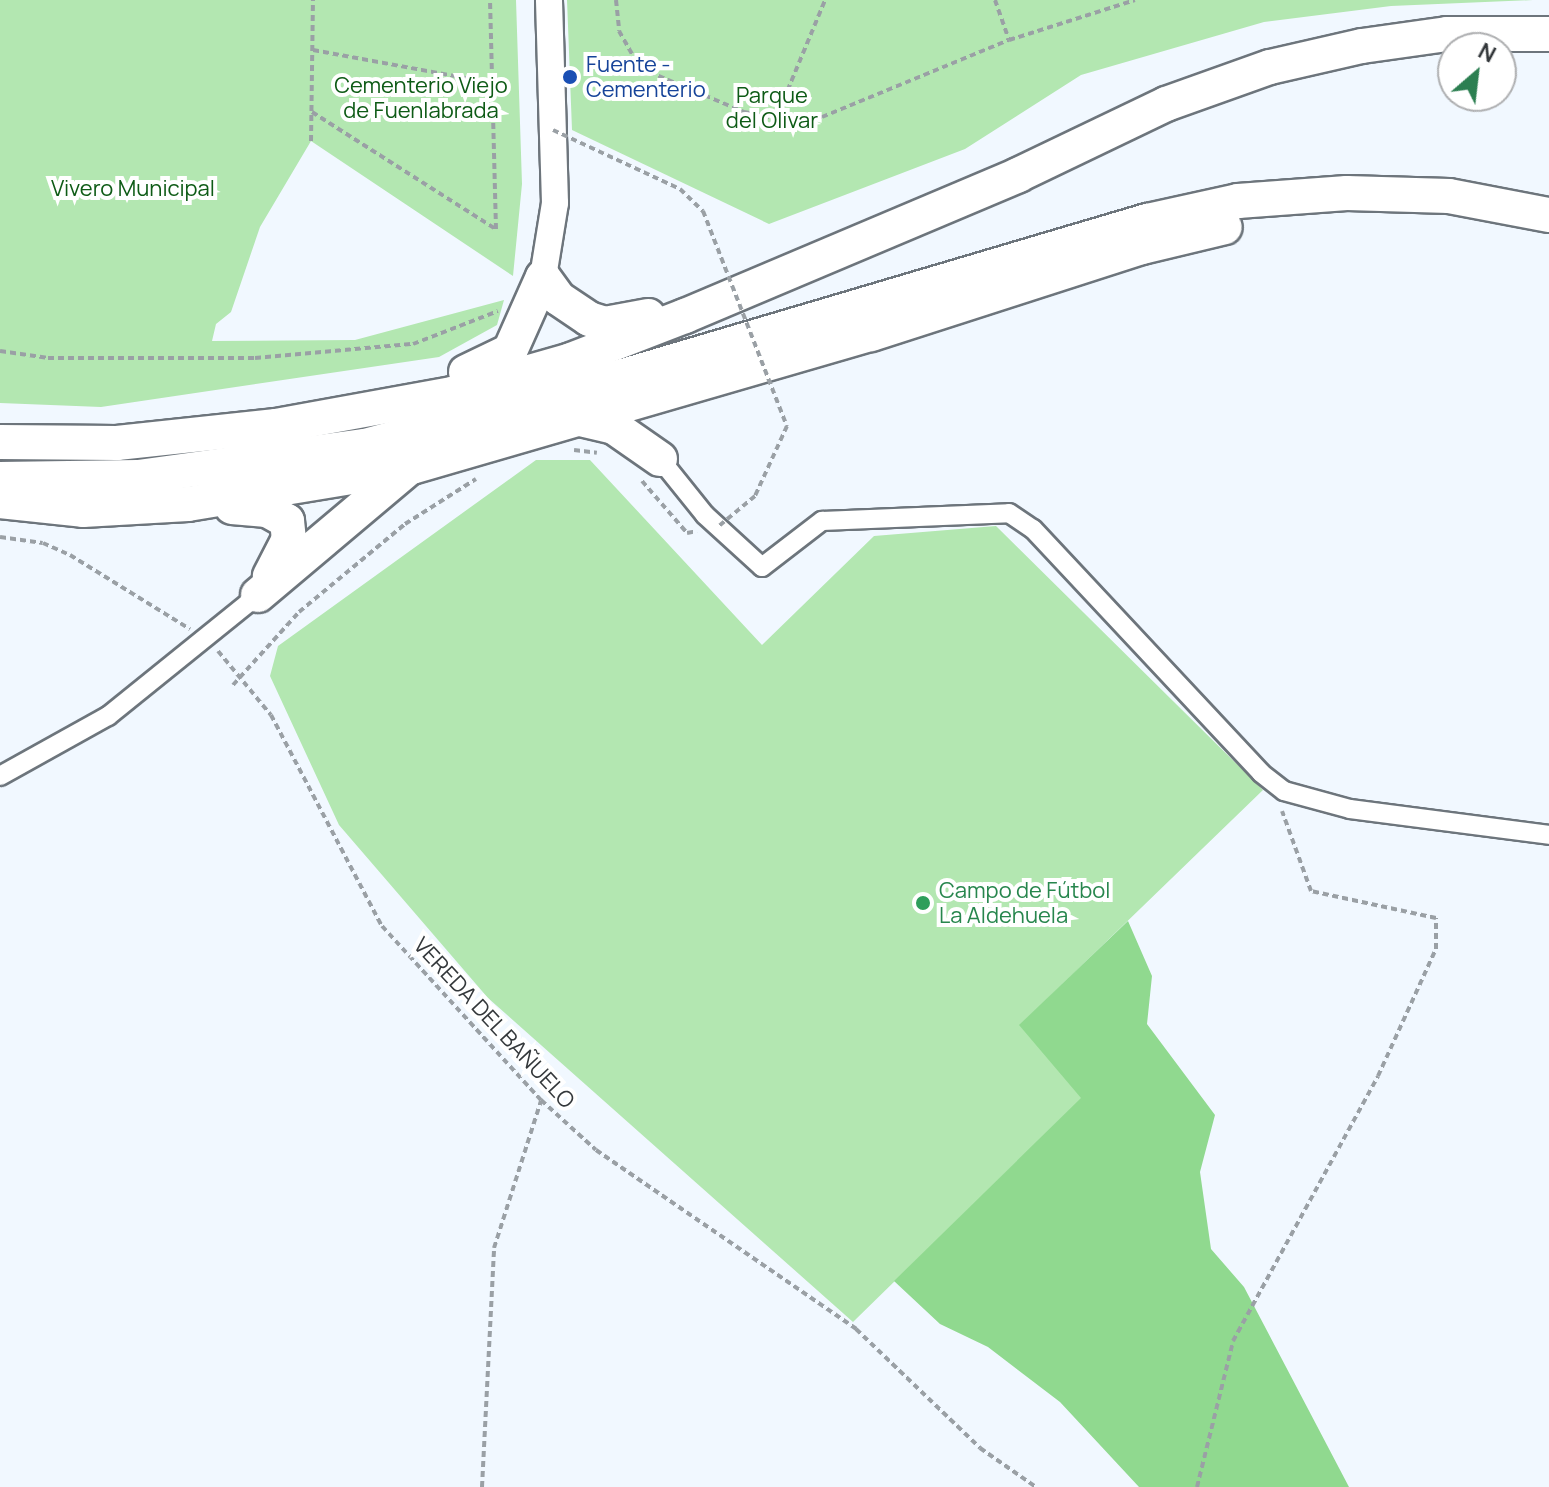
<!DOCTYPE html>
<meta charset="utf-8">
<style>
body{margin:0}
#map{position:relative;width:1549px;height:1487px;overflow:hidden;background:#f1f8ff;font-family:Manrope,sans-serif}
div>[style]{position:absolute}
.green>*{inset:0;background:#b3e7b1}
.forest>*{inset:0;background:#90d98f}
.path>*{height:4px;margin-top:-2px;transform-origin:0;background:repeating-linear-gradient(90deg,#9aa0a5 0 6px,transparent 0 10px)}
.roads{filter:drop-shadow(2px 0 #6d757c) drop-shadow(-2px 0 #6d757c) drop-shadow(0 2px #6d757c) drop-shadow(0 -2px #6d757c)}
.street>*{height:18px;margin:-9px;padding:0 9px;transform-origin:9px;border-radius:9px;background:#fff}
.secondary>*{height:26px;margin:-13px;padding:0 13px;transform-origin:13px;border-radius:13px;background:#fff}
.highway>*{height:34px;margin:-17px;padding:0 17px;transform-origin:17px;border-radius:17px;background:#fff}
.path-bridge>*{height:4px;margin-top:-2px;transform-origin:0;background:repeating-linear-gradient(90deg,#9aa0a5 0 6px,transparent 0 10px)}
.dots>*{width:22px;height:22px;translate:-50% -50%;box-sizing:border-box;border:4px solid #fff;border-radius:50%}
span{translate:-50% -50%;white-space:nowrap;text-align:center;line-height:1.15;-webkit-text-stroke:8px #fff;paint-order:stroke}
.transit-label{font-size:22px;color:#164399}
.left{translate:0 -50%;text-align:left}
.park-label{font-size:22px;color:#0e5b16}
.leisure-label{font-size:22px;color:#27864d}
.street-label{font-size:22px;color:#34383b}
.north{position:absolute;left:1437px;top:32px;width:80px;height:80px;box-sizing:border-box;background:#fff;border:2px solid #aeafb1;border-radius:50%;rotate:28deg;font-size:22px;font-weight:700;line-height:32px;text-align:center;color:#34383b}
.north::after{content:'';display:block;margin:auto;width:28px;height:36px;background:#2c7f51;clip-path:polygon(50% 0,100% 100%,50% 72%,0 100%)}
</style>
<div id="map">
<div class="green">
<div style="clip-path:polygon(0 0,516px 0,522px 184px,513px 276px,311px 141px,260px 227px,231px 312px,216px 324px,212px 341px,355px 340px,504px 300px,497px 325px,439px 357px,101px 407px,0 403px)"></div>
<div style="clip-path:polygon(567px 0,1533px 0,1391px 6px,1264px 22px,1081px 75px,965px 149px,769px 224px,572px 130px)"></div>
<div style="clip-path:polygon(536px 460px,590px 460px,762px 645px,874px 536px,996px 526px,1263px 790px,1020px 1025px,1082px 1098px,853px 1322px,488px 998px,339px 825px,270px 676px,278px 646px)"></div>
</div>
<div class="forest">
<div style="clip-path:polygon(1128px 921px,1152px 976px,1147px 1024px,1215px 1115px,1200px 1172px,1211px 1249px,1244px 1287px,1349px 1487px,1139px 1487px,1060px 1402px,988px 1347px,940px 1324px,894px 1281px,1081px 1098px,1019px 1025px)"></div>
</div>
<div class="path">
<div style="left:616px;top:0;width:31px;rotate:84deg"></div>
<div style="left:619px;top:31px;width:43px;rotate:60.4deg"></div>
<div style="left:640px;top:68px;width:113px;rotate:22.9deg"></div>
<div style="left:744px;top:112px;width:33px;rotate:11deg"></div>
<div style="left:776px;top:118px;width:46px;rotate:-1.2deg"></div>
<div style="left:822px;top:117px;width:202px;rotate:-22.4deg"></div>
<div style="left:1009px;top:40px;width:132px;rotate:-17.6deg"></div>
<div style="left:995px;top:0;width:42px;rotate:70.7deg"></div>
<div style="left:313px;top:50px;width:182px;rotate:10.4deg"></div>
<div style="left:312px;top:112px;width:218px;rotate:32.5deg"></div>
<div style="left:496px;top:229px;width:229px;rotate:-91.5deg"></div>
<div style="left:776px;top:118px;width:128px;rotate:-67.4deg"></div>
<div style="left:311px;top:141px;width:141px;rotate:-89.2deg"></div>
<div style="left:0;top:351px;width:49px;rotate:8.3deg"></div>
<div style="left:48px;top:358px;width:207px"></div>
<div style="left:255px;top:358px;width:159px;rotate:-5.1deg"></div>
<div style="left:413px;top:344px;width:91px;rotate:-21.2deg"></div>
<div style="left:574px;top:450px;width:23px;rotate:7deg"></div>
<div style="left:642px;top:481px;width:69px;rotate:49.1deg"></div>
<div style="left:687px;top:533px;width:10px;rotate:-11deg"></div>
<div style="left:0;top:537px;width:43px;rotate:7.9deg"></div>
<div style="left:43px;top:543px;width:30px;rotate:24deg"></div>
<div style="left:70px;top:555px;width:141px;rotate:31.7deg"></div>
<div style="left:218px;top:651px;width:83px;rotate:50.4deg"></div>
<div style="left:271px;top:715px;width:238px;rotate:62.3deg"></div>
<div style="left:382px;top:926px;width:236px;rotate:47.6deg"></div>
<div style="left:541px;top:1100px;width:74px;rotate:42.3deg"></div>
<div style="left:596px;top:1150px;width:316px;rotate:34.5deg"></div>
<div style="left:856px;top:1329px;width:172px;rotate:43.8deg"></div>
<div style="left:980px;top:1448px;width:68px;rotate:34.9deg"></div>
<div style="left:233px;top:685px;width:98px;rotate:-47.9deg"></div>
<div style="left:299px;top:612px;width:138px;rotate:-39.7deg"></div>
<div style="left:405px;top:524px;width:84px;rotate:-32.4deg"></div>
<div style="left:482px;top:1487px;width:239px;rotate:-87.1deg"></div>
<div style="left:494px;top:1248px;width:154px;rotate:-72.3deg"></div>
<div style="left:1197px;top:1487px;width:150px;rotate:-76.1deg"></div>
<div style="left:1233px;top:1341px;width:302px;rotate:-61.3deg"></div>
<div style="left:1378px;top:1076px;width:140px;rotate:-65.5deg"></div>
<div style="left:1436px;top:949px;width:31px;rotate:-90deg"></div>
<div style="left:1436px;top:918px;width:128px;rotate:-167.8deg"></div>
<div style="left:1311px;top:891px;width:85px;rotate:-109.9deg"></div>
</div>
<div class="roads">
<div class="street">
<div style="left:660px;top:459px;width:72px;rotate:51.2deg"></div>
<div style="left:705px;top:515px;width:77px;rotate:42.4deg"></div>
<div style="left:762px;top:567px;width:76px;rotate:-37.5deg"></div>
<div style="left:822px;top:521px;width:187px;rotate:-2.4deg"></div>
<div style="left:1009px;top:513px;width:29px;rotate:34deg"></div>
<div style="left:1033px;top:529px;width:334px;rotate:46.9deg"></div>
<div style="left:1261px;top:773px;width:29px;rotate:38deg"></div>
<div style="left:1284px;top:791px;width:68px;rotate:15.3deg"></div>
<div style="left:1350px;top:809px;width:201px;rotate:7.4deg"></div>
<div style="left:0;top:776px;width:124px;rotate:-29.1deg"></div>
<div style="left:108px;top:716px;width:193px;rotate:-38.9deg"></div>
</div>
<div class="secondary">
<div style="left:543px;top:277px;width:75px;rotate:-80.8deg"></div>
<div style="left:555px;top:203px;width:203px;rotate:-91.7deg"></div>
</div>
<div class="highway">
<div style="left:543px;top:277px;width:26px;rotate:54deg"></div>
<div style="left:558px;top:298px;width:37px;rotate:34deg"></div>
<div style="left:589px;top:319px;width:17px;rotate:17deg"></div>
<div style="left:605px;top:324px;width:44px;rotate:-10.5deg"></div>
<div style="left:466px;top:372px;width:49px;rotate:-25.5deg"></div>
<div style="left:510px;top:351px;width:81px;rotate:-66deg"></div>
<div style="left:580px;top:419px;width:35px;rotate:13deg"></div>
<div style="left:614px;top:427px;width:56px;rotate:34.8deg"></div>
<div style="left:0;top:442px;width:117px;rotate:0.5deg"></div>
<div style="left:117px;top:443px;width:160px;rotate:-6.1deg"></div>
<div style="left:276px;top:426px;width:179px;rotate:-10.3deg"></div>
<div style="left:452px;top:394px;width:124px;rotate:-15.9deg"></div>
<div style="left:571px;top:360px;width:122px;rotate:-21.1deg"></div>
<div style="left:685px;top:316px;width:362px;rotate:-22.9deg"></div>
<div style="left:1018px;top:175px;width:164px;rotate:-25.6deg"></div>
<div style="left:1166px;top:104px;width:110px;rotate:-19.6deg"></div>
<div style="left:1270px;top:67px;width:94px;rotate:-12.9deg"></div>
<div style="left:1362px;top:46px;width:86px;rotate:-8deg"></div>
<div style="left:1447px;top:34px;width:102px"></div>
<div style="left:0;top:479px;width:138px;rotate:-0.8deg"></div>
<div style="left:138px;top:477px;width:229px;rotate:-7.8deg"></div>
<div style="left:365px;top:446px;width:236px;rotate:-15deg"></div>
<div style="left:593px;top:385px;width:578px;rotate:-16.49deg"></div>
<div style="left:1147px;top:221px;width:93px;rotate:-12.4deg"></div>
<div style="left:1238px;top:201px;width:109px;rotate:-4.2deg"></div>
<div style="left:1347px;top:193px;width:102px;rotate:1.7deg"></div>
<div style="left:1449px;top:196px;width:102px;rotate:10.8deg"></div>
<div style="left:0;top:501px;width:83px;rotate:6.2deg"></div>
<div style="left:83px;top:510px;width:105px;rotate:-3.3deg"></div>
<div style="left:188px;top:504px;width:227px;rotate:-9.4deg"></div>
<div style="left:412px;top:467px;width:478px;rotate:-16.2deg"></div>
<div style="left:871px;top:334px;width:285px;rotate:-17.8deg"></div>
<div style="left:1142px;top:247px;width:85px;rotate:-13.5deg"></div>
<div style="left:232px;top:507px;width:35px;rotate:5deg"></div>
<div style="left:267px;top:510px;width:23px;rotate:29deg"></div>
<div style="left:287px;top:521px;width:18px;rotate:84deg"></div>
<div style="left:289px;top:539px;width:42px;rotate:117.2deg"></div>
<div style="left:258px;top:595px;width:191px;rotate:-40.1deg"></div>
</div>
</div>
<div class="path-bridge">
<div style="left:553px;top:130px;width:140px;rotate:24.9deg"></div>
<div style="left:680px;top:189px;width:32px;rotate:44deg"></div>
<div style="left:703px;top:211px;width:231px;rotate:68.7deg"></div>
<div style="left:787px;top:426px;width:77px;rotate:114.6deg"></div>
<div style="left:755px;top:496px;width:47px;rotate:140.2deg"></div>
</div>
<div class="dots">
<div style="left:570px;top:77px;background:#1a4fb4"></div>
<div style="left:923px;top:903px;background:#2e9e5b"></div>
</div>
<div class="transit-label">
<span class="left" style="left:586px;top:77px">Fuente -<br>Cementerio</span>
</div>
<div class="park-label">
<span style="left:421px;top:98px">Cementerio Viejo<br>de Fuenlabrada</span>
<span style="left:772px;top:108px">Parque<br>del Olivar</span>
<span style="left:133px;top:189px">Vivero Municipal</span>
</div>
<div class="leisure-label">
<span class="left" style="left:939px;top:903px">Campo de Fútbol<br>La Aldehuela</span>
</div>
<div class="street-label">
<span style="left:494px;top:1023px;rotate:47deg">VEREDA DEL BAÑUELO</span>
</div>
<div class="north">N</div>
</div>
